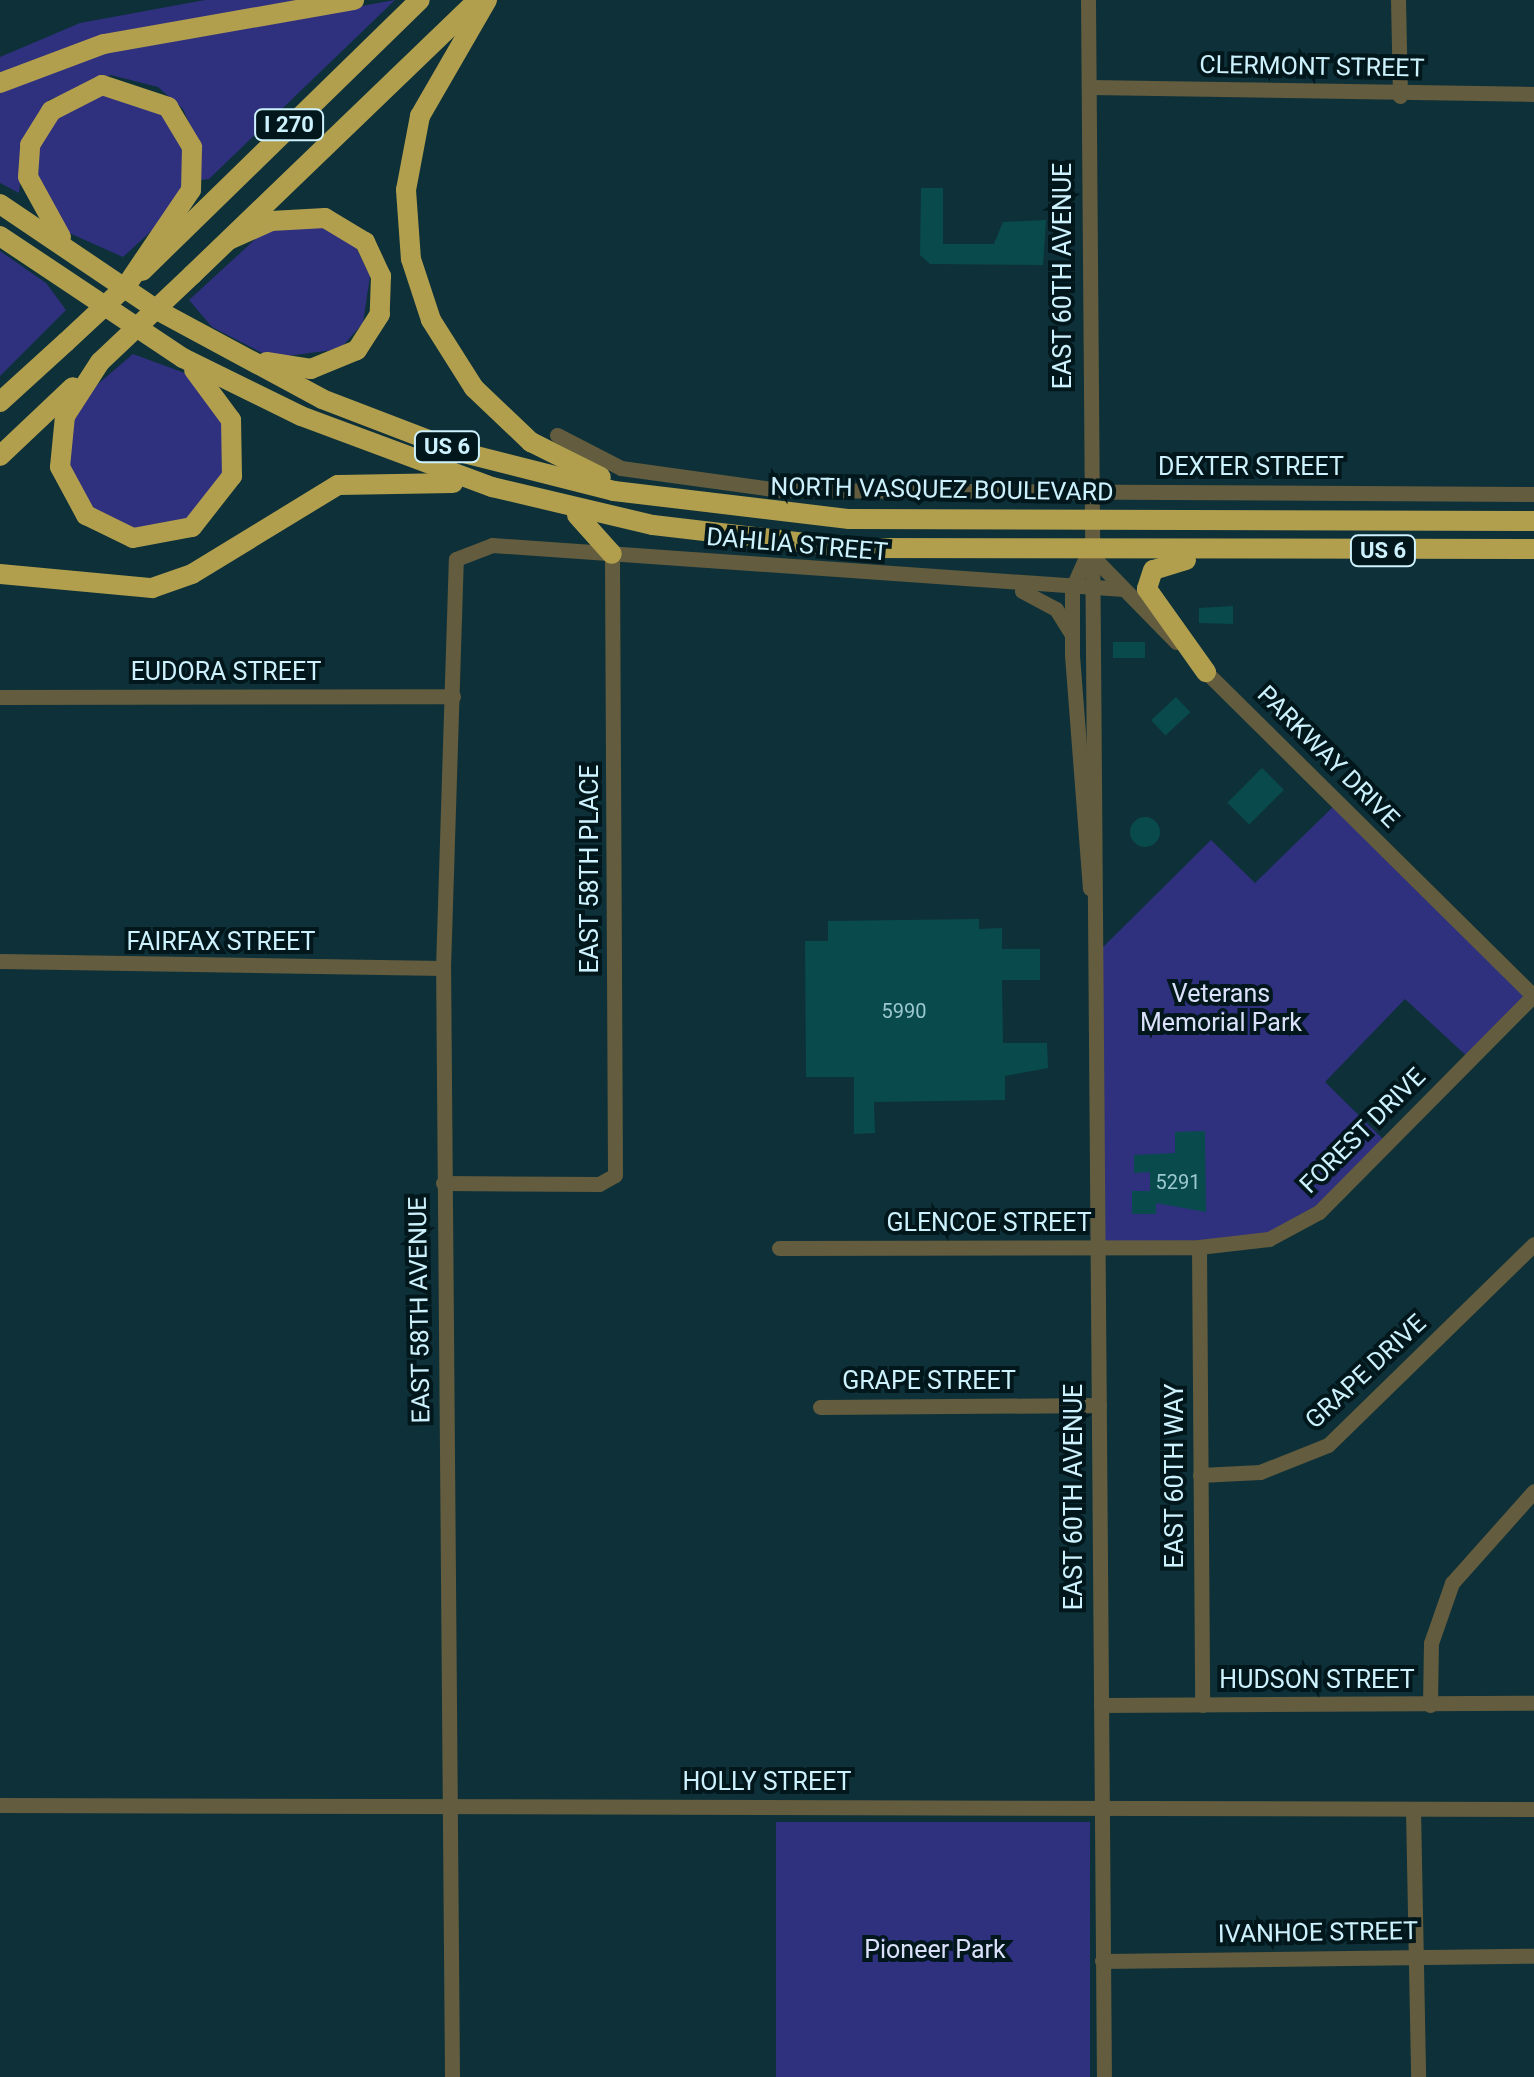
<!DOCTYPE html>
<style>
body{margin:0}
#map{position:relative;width:1534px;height:2077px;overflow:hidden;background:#0e3038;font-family:Roboto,sans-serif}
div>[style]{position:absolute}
.green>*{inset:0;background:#2f317e;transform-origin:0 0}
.building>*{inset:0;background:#094b4c;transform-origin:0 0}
.round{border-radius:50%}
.minor>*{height:15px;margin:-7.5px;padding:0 7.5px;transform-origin:7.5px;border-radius:7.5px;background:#635c3e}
.highway>*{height:20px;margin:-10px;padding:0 10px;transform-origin:10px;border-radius:10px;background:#b29f4e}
.highway-bridge>*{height:20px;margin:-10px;padding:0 10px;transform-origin:10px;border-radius:10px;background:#b29f4e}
span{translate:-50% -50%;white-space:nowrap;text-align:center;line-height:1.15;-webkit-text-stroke:8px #01171c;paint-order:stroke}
.number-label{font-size:20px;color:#9cc8d1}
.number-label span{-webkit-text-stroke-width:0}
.shield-label span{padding:2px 8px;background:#01171c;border:2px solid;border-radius:8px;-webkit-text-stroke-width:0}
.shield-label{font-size:22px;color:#cdf2fd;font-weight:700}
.street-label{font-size:25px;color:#cdf2fd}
.park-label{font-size:25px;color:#dce1fb}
</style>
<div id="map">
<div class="green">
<div style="clip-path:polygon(205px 0,303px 0,100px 36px,0 73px,0 57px,80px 23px)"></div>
<div style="clip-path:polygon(395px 0,209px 179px,201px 180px,200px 147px,183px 109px,158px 87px,111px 75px,49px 100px,25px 137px,19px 193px,0 183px,0 91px,99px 53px)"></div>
<div style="clip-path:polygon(125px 91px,175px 123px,188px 172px,173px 211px,123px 257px,67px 232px,35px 181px,40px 137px,78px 97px)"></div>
<div style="clip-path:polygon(311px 221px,354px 243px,370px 276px,363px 323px,340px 349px,272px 358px,212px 327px,189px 300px,262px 233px)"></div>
<div style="clip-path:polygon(0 251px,46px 283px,66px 310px,0 376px)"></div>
<div style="clip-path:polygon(133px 354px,190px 375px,219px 405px,230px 464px,188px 522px,131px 530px,88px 505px,68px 471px,69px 428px,91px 390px)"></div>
<div style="clip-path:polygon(1338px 802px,1533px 996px,1470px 1059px,1405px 999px,1325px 1082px,1388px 1144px,1283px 1234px,1097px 1248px,1095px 955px,1211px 840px,1255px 883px)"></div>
<div style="left:776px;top:1822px;width:314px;height:255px"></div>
</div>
<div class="building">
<div style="clip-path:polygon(921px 188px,943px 188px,943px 244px,994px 244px,1003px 222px,1046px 220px,1043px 265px,930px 264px,920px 255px)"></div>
<div style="clip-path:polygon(1233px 606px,1233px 624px,1199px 623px,1199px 608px)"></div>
<div style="left:1113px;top:642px;width:32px;height:16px"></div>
<div style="left:1176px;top:697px;width:21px;height:34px;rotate:47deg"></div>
<div style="left:1262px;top:768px;width:31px;height:49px;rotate:45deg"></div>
<div class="round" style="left:1130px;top:817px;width:30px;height:30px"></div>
<div style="clip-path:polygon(979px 919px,979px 929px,1002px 928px,1002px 949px,1040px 949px,1040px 980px,1002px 980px,1003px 1043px,1047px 1043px,1048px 1068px,1005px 1076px,1005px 1100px,874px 1102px,875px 1133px,854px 1134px,854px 1077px,806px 1077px,805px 941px,828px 941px,828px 921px)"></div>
<div style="clip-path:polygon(1205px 1131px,1206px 1212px,1156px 1203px,1156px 1214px,1132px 1214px,1132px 1191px,1150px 1191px,1150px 1172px,1134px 1173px,1134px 1155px,1175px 1153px,1175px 1132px)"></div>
</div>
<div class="minor">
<div style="left:1088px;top:0;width:2077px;rotate:89.56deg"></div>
<div style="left:1398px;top:0;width:96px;rotate:88.8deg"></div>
<div style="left:1089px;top:87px;width:445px;rotate:0.9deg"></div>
<div style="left:557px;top:435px;width:72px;rotate:27.3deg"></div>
<div style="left:621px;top:468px;width:160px;rotate:7.9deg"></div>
<div style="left:779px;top:490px;width:755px;rotate:0.3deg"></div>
<div style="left:1088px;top:552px;width:126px;rotate:45.6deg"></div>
<div style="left:1087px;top:555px;width:37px;rotate:114deg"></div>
<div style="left:1072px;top:589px;width:66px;rotate:90deg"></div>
<div style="left:1072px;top:655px;width:234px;rotate:85.6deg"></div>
<div style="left:1022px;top:591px;width:38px;rotate:28deg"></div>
<div style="left:1056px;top:609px;width:28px;rotate:58deg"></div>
<div style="left:1199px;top:665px;width:472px;rotate:44.7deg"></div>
<div style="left:0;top:697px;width:453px;rotate:-0.1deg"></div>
<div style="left:0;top:961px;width:443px;rotate:0.9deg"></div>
<div style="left:443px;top:1183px;width:156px;rotate:0.4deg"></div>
<div style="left:599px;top:1184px;width:18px;rotate:-29deg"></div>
<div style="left:615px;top:1175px;width:621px;rotate:-90.28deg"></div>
<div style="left:1199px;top:1247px;width:458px;rotate:89.6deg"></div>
<div style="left:779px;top:1248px;width:420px;rotate:-0.1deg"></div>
<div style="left:1199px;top:1247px;width:70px;rotate:-6.5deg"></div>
<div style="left:1269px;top:1239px;width:57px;rotate:-28.4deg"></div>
<div style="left:1319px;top:1212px;width:304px;rotate:-45.3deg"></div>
<div style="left:820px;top:1407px;width:279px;rotate:-0.4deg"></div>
<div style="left:1200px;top:1475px;width:60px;rotate:-2.9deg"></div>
<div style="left:1260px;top:1472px;width:73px;rotate:-21.7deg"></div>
<div style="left:1328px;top:1445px;width:288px;rotate:-44.3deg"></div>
<div style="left:1101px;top:1705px;width:433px;rotate:-0.3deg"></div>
<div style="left:1430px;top:1705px;width:62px;rotate:-89.1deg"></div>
<div style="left:1431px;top:1643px;width:64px;rotate:-70.7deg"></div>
<div style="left:1452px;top:1583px;width:123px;rotate:-48.3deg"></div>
<div style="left:0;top:1805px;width:1534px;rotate:0.15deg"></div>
<div style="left:1413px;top:1809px;width:268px;rotate:88.9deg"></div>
<div style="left:1102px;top:1961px;width:432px;rotate:-0.7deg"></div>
<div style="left:452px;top:2077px;width:1109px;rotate:-90.46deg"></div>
<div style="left:443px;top:968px;width:409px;rotate:-88.2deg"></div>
<div style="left:456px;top:559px;width:39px;rotate:-21deg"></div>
<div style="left:492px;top:545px;width:633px;rotate:3.99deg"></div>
</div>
<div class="highway">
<div style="left:487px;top:0;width:134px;rotate:120deg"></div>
<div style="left:420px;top:116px;width:75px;rotate:100.7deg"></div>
<div style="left:406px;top:190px;width:69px;rotate:85.9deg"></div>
<div style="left:411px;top:259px;width:64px;rotate:71.8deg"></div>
<div style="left:431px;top:320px;width:80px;rotate:57.7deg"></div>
<div style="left:474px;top:388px;width:79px;rotate:43.5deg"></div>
<div style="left:531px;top:442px;width:78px;rotate:26.6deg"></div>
<div style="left:0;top:83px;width:111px;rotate:-20.6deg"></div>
<div style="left:104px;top:44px;width:254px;rotate:-10deg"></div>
<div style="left:0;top:204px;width:189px;rotate:34deg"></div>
<div style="left:157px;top:310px;width:187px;rotate:28.3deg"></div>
<div style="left:322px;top:399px;width:148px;rotate:21deg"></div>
<div style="left:460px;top:452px;width:159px;rotate:14.2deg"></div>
<div style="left:614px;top:491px;width:237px;rotate:6.8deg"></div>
<div style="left:849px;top:519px;width:685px;rotate:0.17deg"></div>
<div style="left:0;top:236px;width:220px;rotate:33.7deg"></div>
<div style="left:183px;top:358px;width:131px;rotate:26.2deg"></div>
<div style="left:301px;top:416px;width:204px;rotate:20.4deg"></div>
<div style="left:492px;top:487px;width:165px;rotate:13.3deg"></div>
<div style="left:653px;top:525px;width:198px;rotate:6.7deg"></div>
<div style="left:850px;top:548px;width:684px;rotate:0.08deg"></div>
<div style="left:61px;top:237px;width:68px;rotate:-118.8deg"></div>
<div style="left:28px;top:177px;width:32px;rotate:-86deg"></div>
<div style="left:30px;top:145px;width:40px;rotate:-58deg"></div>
<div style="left:51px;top:111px;width:57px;rotate:-27deg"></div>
<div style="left:102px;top:85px;width:70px;rotate:18.4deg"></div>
<div style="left:168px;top:107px;width:47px;rotate:59deg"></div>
<div style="left:192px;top:147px;width:43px;rotate:91.3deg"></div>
<div style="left:191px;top:190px;width:116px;rotate:124.1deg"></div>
<div style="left:229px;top:240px;width:46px;rotate:-24.3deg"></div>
<div style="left:271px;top:221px;width:54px;rotate:-3.2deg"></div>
<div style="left:325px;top:218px;width:47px;rotate:31deg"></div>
<div style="left:365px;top:242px;width:38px;rotate:65deg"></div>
<div style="left:381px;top:276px;width:38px;rotate:92deg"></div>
<div style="left:380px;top:314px;width:43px;rotate:122.6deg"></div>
<div style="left:357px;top:350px;width:50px;rotate:157.6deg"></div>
<div style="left:311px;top:369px;width:45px;rotate:-171deg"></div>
<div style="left:142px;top:271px;width:388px;rotate:-44.3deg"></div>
<div style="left:192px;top:275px;width:385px;rotate:-43.9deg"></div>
<div style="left:100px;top:362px;width:64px;rotate:122.9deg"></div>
<div style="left:65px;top:416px;width:51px;rotate:95.6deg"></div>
<div style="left:60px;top:467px;width:55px;rotate:61.6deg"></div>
<div style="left:86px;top:515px;width:52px;rotate:26.1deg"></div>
<div style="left:133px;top:538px;width:60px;rotate:-10.6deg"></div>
<div style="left:192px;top:527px;width:65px;rotate:-51.9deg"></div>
<div style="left:232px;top:476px;width:56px;rotate:-91deg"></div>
<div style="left:231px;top:420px;width:62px;rotate:-126.5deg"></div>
<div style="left:0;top:402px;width:89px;rotate:-42.3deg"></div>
<div style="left:0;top:456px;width:100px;rotate:-43.4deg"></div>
<div style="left:577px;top:515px;width:52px;rotate:48.1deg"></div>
<div style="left:1186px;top:560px;width:34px;rotate:163deg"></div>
<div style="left:1153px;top:570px;width:20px;rotate:108deg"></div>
<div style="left:1147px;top:589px;width:102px;rotate:54.6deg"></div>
<div style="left:0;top:574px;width:153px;rotate:5.3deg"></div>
<div style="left:152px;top:588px;width:42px;rotate:-19.3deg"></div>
<div style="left:192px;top:574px;width:171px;rotate:-31.4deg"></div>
<div style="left:338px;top:485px;width:115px;rotate:-1deg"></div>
</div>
<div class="highway-bridge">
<div style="left:66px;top:342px;width:82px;rotate:-43deg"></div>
<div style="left:100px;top:362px;width:127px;rotate:-43.4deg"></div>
</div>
<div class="number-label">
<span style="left:904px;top:1011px">5990</span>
<span style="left:1178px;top:1182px">5291</span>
</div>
<div class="shield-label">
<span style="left:289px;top:125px">I 270</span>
<span style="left:447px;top:447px">US 6</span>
<span style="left:1383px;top:551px">US 6</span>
</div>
<div class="street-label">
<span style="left:1312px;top:67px;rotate:1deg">CLERMONT STREET</span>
<span style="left:1063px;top:276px;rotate:-90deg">EAST 60TH AVENUE</span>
<span style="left:1251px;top:467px">DEXTER STREET</span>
<span style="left:942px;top:490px;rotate:1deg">NORTH VASQUEZ BOULEVARD</span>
<span style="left:797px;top:545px;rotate:5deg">DAHLIA STREET</span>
<span style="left:226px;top:672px">EUDORA STREET</span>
<span style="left:1328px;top:757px;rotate:45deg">PARKWAY DRIVE</span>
<span style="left:590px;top:869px;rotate:-90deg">EAST 58TH PLACE</span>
<span style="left:221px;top:942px">FAIRFAX STREET</span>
<span style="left:1363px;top:1131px;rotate:-45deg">FOREST DRIVE</span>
<span style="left:989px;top:1223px">GLENCOE STREET</span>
<span style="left:420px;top:1310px;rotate:-91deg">EAST 58TH AVENUE</span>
<span style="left:1366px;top:1372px;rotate:-43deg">GRAPE DRIVE</span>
<span style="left:929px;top:1381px">GRAPE STREET</span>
<span style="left:1175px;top:1476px;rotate:-90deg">EAST 60TH WAY</span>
<span style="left:1074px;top:1497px;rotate:-90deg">EAST 60TH AVENUE</span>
<span style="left:1317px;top:1680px">HUDSON STREET</span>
<span style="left:767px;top:1782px">HOLLY STREET</span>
<span style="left:1318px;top:1933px;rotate:-1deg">IVANHOE STREET</span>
</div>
<div class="park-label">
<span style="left:1221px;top:1009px">Veterans<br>Memorial Park</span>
<span style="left:935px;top:1950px">Pioneer Park</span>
</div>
</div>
